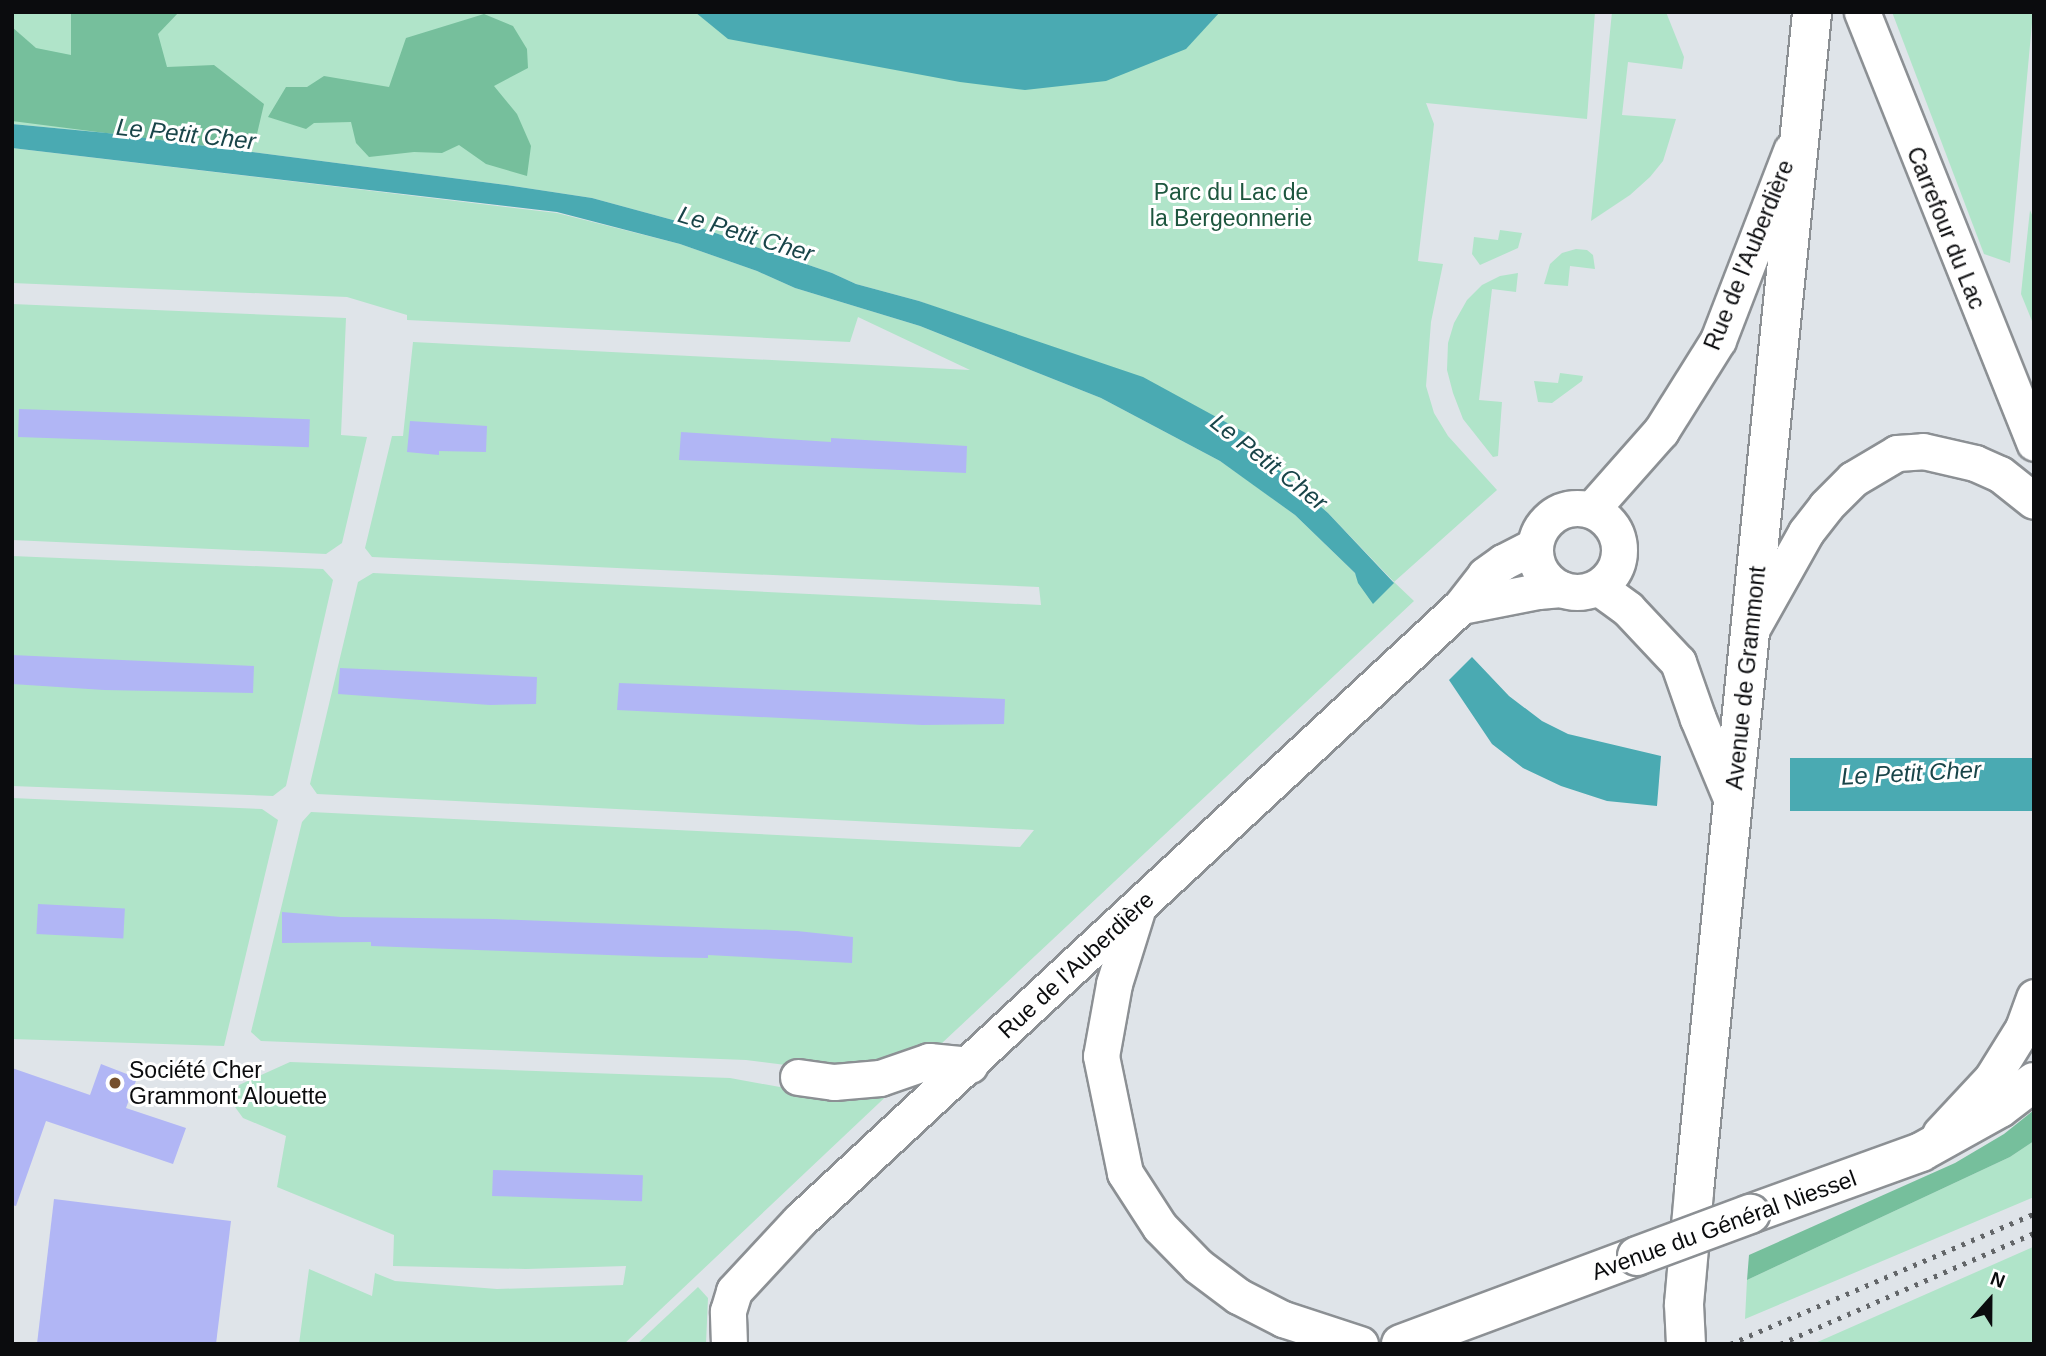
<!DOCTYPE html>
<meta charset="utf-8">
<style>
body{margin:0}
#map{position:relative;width:2046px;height:1356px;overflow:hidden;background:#dfe4e9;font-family:Helvetica,sans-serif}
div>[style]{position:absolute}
.green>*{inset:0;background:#b0e4c9}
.forest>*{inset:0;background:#76bf9c}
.water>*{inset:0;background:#4aaab2;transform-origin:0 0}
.building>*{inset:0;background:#b1b6f5;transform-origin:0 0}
.roads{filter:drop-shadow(2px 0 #8c9094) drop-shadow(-2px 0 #8c9094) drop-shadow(0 2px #8c9094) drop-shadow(0 -2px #8c9094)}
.street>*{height:35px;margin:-17.5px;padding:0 17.5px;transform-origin:17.5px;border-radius:17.5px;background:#fff}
.street>.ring{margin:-17.5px;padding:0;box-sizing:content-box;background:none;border:35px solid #fff;border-radius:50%}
.secondary>*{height:38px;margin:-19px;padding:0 19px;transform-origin:19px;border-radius:19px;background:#fff}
.primary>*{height:38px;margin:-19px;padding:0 19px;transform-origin:19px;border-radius:19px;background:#fff}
.rail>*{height:5px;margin-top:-2.5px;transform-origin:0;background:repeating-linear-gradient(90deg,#636669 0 3.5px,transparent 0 10.5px)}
.bridges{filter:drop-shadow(2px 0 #8c9094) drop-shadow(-2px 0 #8c9094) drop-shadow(0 2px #8c9094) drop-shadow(0 -2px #8c9094)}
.secondary-bridge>*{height:38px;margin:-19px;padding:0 19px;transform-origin:19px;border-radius:19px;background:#fff}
.dots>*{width:19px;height:19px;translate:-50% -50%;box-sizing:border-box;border:4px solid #fff;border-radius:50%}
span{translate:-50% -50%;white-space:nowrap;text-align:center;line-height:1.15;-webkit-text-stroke:6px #fff;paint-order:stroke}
.park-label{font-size:23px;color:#1d563e}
.street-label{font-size:23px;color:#0b0c0e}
.poi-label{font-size:23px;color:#0b0c0e}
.left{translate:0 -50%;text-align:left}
.water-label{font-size:24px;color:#194549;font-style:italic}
.frame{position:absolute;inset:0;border:14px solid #0b0c0e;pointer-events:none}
.north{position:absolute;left:1955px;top:1265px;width:70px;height:70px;-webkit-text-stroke:5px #fff;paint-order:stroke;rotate:21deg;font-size:19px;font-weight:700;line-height:28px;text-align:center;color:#0b0c0e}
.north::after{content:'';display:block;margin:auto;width:24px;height:32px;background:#0b0c0e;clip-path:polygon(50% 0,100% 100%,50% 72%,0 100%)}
</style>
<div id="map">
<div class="green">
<div style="clip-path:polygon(12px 12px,1595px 12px,1587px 119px,1426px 103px,1434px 124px,1418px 261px,1443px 264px,1431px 322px,1426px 386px,1434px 413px,1448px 436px,1497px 490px,1394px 582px,1414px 601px,941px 1044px,925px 1053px,849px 1073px,746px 1060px,261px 1041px,251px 1032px,302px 822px,311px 812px,1020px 847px,1034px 830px,317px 794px,310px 784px,358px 582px,373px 573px,1041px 605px,1039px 587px,372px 557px,365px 548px,392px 436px,403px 436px,413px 342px,970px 370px,858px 317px,850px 342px,407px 320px,407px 315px,347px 297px,12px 283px,12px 148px,557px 213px,680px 244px,757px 271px,795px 288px,920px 326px,1101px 398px,1220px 461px,1247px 480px,1295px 515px,1355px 573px,1364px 590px,1394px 582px,1328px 513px,1258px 452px,968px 319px,919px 301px,856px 284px,832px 273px,695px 226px,592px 198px,513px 186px,107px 133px,12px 124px)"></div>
<div style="clip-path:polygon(1612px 12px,1666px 12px,1684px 57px,1682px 69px,1628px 62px,1622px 115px,1676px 119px,1663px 161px,1650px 177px,1630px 195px,1591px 221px)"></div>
<div style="clip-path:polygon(1892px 12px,2033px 12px,2010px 263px,1984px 254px)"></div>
<div style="clip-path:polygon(2030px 210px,2034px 220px,2034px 326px,2021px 294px)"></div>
<div style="clip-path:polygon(1500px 230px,1522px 233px,1518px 248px,1480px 265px,1472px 254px,1474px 237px,1498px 240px)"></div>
<div style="clip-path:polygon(1576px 249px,1587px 250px,1593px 255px,1595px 269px,1570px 266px,1568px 286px,1544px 284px,1550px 264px,1562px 253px)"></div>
<div style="clip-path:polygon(1518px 273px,1516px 292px,1492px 289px,1479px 400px,1502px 402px,1498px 456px,1493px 457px,1463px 419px,1453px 393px,1447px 370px,1448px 343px,1454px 323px,1467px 300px,1482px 285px,1500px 276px)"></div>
<div style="clip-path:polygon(12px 304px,346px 318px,341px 435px,367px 437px,342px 543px,326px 554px,12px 540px)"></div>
<div style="clip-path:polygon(1560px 373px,1583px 376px,1582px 381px,1552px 403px,1538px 402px,1534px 381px,1558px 383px)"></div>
<div style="clip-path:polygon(12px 556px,323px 569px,333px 580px,286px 786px,273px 796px,12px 786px)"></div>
<div style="clip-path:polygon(12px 798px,262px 809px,278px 820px,224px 1046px,12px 1039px)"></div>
<div style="clip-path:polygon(290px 1062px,730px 1078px,813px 1093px,896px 1087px,624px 1344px,299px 1344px,309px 1269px,372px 1296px,375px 1273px,395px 1281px,497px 1289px,623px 1285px,626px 1266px,526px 1269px,393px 1266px,394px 1235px,277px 1187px,286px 1136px,243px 1118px,235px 1107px,239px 1085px)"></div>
<div style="clip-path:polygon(2034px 1141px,2034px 1197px,1745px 1319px,1747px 1280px,2010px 1157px)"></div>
<div style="clip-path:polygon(2034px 1246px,2034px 1344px,1813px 1344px,2033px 1247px)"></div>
<div style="clip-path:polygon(698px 1287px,708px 1298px,706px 1344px,637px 1344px)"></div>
</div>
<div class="forest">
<div style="clip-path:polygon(71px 12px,179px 12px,158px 34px,167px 67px,214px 65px,264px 104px,257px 134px,230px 149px,12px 121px,12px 27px,36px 48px,71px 55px)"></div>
<div style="clip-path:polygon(484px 14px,513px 26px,527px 49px,528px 68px,494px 86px,517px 114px,531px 146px,527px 176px,486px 164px,459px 145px,442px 153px,414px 152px,369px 157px,356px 143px,351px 122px,314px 123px,306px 129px,268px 117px,286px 87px,307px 87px,324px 76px,389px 87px,406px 38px)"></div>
<div style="clip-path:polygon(2034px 1110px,2034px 1141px,2010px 1157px,1747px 1280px,1749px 1255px,1955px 1163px,2004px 1134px)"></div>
</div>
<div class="water">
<div style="clip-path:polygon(695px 12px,1220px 12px,1186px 49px,1106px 81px,1025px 90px,960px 82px,728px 39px)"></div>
<div style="clip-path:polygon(12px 124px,107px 133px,513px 186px,592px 198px,695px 226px,832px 273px,856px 284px,919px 301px,1143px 377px,1253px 437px,1258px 452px,1328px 513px,1394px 583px,1373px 604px,1358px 583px,1355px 573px,1295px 515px,1220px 461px,1101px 398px,920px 326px,795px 288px,757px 271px,680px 244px,557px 212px,12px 148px)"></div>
<div style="clip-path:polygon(1472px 657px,1509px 696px,1542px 721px,1568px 734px,1661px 756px,1657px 806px,1607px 801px,1561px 786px,1523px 768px,1492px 744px,1449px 680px)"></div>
<div style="left:2034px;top:758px;width:53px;height:244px;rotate:90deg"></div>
</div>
<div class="building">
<div style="left:19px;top:409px;width:291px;height:28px;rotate:2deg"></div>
<div style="clip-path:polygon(410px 421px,487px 426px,486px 452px,439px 451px,439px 455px,407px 452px)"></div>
<div style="clip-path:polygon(681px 432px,831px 442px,831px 438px,967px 446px,966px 473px,679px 460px)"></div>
<div style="clip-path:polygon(12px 655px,254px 666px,253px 693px,104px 690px,12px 684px)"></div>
<div style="clip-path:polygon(340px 668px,537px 677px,536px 704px,490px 705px,338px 694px)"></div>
<div style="clip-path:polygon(619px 683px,1005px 699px,1004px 724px,923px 725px,617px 710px)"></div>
<div style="left:38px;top:904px;width:87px;height:30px;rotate:3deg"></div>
<div style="clip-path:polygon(282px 912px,341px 917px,494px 919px,797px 931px,853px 937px,852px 963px,708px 955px,708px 958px,661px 957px,371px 946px,371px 942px,282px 943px)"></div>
<div style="clip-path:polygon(101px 1064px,137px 1078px,126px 1108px,186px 1128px,173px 1164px,46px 1121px,16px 1206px,12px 1205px,12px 1068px,90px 1095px)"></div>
<div style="left:493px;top:1170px;width:150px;height:26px;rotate:2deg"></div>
<div style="clip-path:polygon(54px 1199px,231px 1221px,216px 1344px,37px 1344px)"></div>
</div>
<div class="roads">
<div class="street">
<div style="left:1862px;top:12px;width:464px;rotate:68.2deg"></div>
<div class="ring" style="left:1535px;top:508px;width:49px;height:49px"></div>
<div style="left:1591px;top:510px;width:106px;rotate:-48.5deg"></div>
<div style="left:1661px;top:431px;width:107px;rotate:-57.9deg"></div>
<div style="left:1718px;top:340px;width:203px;rotate:-68.9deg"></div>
<div style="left:1598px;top:587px;width:37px;rotate:36deg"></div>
<div style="left:1628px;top:609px;width:73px;rotate:46.7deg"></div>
<div style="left:1678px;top:662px;width:60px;rotate:70.7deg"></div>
<div style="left:1698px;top:719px;width:91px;rotate:67.4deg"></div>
<div style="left:1461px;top:606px;width:78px;rotate:-11deg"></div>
<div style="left:1538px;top:591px;width:23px;rotate:-5deg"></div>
<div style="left:1751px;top:630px;width:112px;rotate:-60.7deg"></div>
<div style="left:1806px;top:532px;width:33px;rotate:-52deg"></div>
<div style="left:1826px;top:506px;width:38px;rotate:-45deg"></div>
<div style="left:1853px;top:479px;width:51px;rotate:-30.6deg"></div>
<div style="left:1897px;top:453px;width:26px;rotate:-4deg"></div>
<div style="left:1923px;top:451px;width:53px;rotate:13deg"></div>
<div style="left:1975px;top:463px;width:27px;rotate:24deg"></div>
<div style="left:2000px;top:474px;width:43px;rotate:38.5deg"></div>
<div style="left:1137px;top:910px;width:77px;rotate:107.3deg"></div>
<div style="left:1114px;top:984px;width:73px;rotate:100.2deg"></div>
<div style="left:1101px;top:1056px;width:119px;rotate:78.4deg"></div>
<div style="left:1125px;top:1173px;width:64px;rotate:57.1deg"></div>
<div style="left:1160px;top:1227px;width:54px;rotate:45.7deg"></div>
<div style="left:1198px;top:1266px;width:50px;rotate:36.9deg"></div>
<div style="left:1238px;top:1296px;width:51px;rotate:27.1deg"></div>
<div style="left:1283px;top:1319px;width:81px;rotate:18deg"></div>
<div style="left:798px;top:1077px;width:36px;rotate:8deg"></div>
<div style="left:834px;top:1082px;width:46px;rotate:-5deg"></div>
<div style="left:880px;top:1078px;width:52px;rotate:-19.1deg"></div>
<div style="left:929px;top:1061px;width:41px;rotate:5.6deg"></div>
<div style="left:1940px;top:1134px;width:76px;rotate:-47.1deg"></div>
<div style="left:1992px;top:1078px;width:59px;rotate:-58.2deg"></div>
<div style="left:2023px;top:1028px;width:33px;rotate:-70deg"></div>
<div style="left:729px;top:1344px;width:33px;rotate:-92deg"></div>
<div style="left:728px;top:1311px;width:21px;rotate:-73deg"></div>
<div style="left:734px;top:1291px;width:97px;rotate:-47.1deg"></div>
<div style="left:800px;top:1220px;width:902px;rotate:-42.89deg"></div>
<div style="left:1461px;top:606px;width:39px;rotate:-52deg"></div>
<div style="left:1485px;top:575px;width:22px;rotate:-36deg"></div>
<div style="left:1503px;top:562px;width:35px;rotate:-27deg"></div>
</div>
<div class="secondary">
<div style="left:1750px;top:1214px;width:182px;rotate:-19.9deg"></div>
<div style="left:1921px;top:1152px;width:90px;rotate:-29.1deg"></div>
<div style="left:2000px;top:1108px;width:43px;rotate:-37.4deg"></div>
<div style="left:1401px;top:1344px;width:252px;rotate:-20.4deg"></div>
</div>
<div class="primary">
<div style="left:1686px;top:1344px;width:40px;rotate:-92.9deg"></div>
<div style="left:1684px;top:1304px;width:113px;rotate:-84.9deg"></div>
<div style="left:1694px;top:1191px;width:1185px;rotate:-84.28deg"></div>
</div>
</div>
<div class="rail">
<div style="left:1730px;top:1344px;width:331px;rotate:-23.2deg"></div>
<div style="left:1780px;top:1344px;width:277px;rotate:-23.6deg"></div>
</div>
<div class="bridges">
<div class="secondary-bridge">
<div style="left:1637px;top:1256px;width:121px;rotate:-20.4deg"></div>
</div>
</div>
<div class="dots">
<div style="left:115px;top:1083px;background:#754f2c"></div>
</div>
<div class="park-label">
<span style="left:1231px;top:205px">Parc du Lac de<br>la Bergeonnerie</span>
</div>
<div class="street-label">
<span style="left:1946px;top:228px;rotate:68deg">Carrefour du Lac</span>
<span style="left:1749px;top:255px;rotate:-68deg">Rue de l'Auberdière</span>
<span style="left:1746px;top:678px;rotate:-84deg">Avenue de Grammont</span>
<span style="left:1076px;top:965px;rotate:-43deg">Rue de l'Auberdière</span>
<span style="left:1724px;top:1225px;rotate:-20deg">Avenue du Général Niessel</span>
</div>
<div class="poi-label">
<span class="left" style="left:129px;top:1083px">Société Cher<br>Grammont Alouette</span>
</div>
<div class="water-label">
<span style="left:186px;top:134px;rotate:6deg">Le Petit Cher</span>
<span style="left:746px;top:234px;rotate:17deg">Le Petit Cher</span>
<span style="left:1269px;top:462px;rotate:38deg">Le Petit Cher</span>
<span style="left:1911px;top:773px;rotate:-3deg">Le Petit Cher</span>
</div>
<div class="frame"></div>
<div class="north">N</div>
</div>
